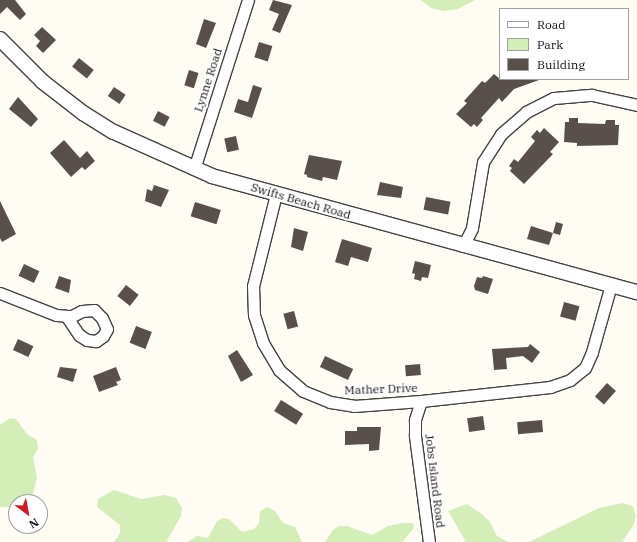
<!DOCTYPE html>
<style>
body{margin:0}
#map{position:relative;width:637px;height:542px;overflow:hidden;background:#fffcf3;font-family:"IBM Plex Serif",serif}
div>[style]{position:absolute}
.green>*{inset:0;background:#d4eeb7}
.building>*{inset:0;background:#5a504b;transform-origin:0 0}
.roads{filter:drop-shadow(1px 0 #434343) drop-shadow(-1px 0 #434343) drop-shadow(0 1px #434343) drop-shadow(0 -1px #434343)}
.minor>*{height:11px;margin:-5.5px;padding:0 5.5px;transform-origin:5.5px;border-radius:5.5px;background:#fff}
.tertiary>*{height:14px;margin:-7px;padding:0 7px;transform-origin:7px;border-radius:7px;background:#fff}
span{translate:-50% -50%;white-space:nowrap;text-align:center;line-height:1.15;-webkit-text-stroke:4px #fff;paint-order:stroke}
.street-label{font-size:12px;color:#101010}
.legend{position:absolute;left:499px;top:8px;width:130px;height:72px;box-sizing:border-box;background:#fff;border:1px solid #9f9f9f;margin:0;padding:5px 7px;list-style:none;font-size:12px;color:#101010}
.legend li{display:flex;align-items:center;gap:8px;height:20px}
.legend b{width:20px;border:1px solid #9f9f9f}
.north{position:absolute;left:8px;top:494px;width:40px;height:40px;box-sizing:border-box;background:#fff;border:1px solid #9f9f9f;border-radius:50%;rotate:148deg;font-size:11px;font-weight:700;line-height:16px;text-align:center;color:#101010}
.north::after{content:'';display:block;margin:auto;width:14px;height:18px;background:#cf1923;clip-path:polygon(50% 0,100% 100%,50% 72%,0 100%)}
</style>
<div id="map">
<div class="green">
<div style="clip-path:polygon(421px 0,475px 0,458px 9px,444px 11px,431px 8px)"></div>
<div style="clip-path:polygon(10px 418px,16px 419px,27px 434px,37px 440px,38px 449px,33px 457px,37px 478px,32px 498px,29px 502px,16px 502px,16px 507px,0 507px,0 425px)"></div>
<div style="clip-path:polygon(114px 490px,141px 499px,165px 495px,176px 498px,182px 508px,181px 516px,166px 542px,114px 542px,120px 533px,120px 525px,97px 507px,98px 499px)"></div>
<div style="clip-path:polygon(622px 503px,633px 506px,636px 517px,633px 526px,622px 542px,529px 542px,599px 508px)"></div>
<div style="clip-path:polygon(467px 504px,483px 515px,490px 522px,497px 536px,508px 542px,466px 542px,448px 511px)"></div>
<div style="clip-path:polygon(267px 507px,275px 511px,283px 523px,295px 527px,302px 542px,188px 542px,197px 536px,208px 538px,217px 521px,223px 518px,229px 519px,242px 532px,254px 529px,259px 523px,260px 511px)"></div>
<div style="clip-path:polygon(403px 523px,413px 523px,414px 528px,402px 542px,325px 542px,333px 530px,339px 526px,347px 526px,372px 535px,388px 526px)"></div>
</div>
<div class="building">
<div style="clip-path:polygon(0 0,15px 0,26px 14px,20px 20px,7px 7px,0 14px)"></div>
<div style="clip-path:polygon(273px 0,292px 5px,280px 33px,272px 30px,279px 14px,269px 10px)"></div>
<div style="clip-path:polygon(204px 19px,216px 23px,206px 48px,196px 44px)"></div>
<div style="clip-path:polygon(42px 27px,56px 40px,43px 53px,36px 46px,40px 41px,34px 35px)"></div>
<div style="left:259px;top:42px;width:14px;height:16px;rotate:17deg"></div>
<div style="left:79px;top:58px;width:19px;height:11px;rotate:39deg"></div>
<div style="left:189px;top:70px;width:10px;height:16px;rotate:17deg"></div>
<div style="clip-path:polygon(494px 74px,500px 79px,539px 80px,514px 89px,502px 102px,499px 98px,481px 118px,483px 120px,477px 127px,474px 124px,471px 127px,456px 114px,467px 103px,464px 101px,482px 81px,485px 83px)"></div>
<div style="clip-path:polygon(253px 85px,262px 88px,252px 118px,234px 112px,238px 99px,248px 102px)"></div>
<div style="left:114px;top:87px;width:14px;height:11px;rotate:34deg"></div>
<div style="clip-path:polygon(18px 97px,38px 119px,31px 127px,9px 109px)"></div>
<div style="left:158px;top:111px;width:13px;height:11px;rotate:27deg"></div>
<div style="clip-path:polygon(569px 118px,578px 118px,578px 123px,605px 124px,606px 120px,615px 120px,615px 125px,619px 125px,618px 145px,577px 146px,577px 143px,564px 142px,565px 122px,569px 122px)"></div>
<div style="clip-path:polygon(544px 128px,559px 142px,550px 152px,553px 154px,524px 184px,510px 171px,512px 168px,509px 166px,514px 159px,518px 162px,535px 141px,531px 137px,537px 130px,540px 133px)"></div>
<div style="left:236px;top:136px;width:14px;height:12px;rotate:78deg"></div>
<div style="clip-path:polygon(64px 140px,80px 158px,87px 151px,95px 161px,85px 170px,82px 167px,71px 177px,50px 153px)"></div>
<div style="clip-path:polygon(309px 155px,342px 161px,337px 180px,323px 177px,322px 181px,307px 177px,307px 175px,304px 174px)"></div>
<div style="clip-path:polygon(380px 182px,403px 187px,401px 198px,377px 195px)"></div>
<div style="clip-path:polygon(154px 185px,169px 190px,161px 207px,145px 201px,147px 189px,152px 191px)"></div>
<div style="left:426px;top:197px;width:25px;height:13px;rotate:11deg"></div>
<div style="clip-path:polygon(0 201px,16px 234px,2px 242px,0 238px)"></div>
<div style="left:195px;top:202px;width:27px;height:15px;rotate:17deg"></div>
<div style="clip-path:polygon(556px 222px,563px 224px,560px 235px,553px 233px,549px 245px,527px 239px,531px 226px,553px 233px)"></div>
<div style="clip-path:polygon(294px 228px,308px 232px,303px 251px,291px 247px)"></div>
<div style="clip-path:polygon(342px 239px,372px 248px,368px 262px,351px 257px,348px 266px,335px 262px)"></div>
<div style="clip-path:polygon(415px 261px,431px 265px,428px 278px,422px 277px,421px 281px,414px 279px,415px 274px,412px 273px)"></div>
<div style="left:24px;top:264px;width:17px;height:13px;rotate:25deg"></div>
<div style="clip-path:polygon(59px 276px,71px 280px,69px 293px,55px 288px)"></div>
<div style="clip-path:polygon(483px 276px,493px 279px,488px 294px,475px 290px,474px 286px,477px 277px,482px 278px)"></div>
<div style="left:126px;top:285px;width:16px;height:14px;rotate:38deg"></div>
<div style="left:564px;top:302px;width:16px;height:15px;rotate:15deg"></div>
<div style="left:294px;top:311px;width:16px;height:11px;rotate:75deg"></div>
<div style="left:136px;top:326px;width:17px;height:18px;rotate:21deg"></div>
<div style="left:18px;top:339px;width:17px;height:12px;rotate:25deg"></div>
<div style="clip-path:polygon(530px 344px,540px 352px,532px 363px,523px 356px,506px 358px,507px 369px,494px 370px,492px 349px,528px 347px)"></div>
<div style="clip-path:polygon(237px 350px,253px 375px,241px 382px,228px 356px)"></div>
<div style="left:325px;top:356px;width:31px;height:12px;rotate:25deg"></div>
<div style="left:420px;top:364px;width:11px;height:15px;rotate:85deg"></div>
<div style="clip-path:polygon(60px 367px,77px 369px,73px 382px,57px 377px)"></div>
<div style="clip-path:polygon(116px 367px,121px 380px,116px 382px,118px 385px,99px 392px,93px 376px)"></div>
<div style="left:607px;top:383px;width:12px;height:18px;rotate:42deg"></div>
<div style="left:281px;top:400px;width:26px;height:13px;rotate:32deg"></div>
<div style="left:483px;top:416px;width:14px;height:16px;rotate:82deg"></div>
<div style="left:542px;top:420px;width:12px;height:25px;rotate:85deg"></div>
<div style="clip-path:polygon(357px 427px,381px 427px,379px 450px,369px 451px,369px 444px,345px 445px,345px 431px,357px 431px)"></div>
</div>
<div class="roads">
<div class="minor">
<div style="left:194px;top:169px;width:177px;rotate:-72.3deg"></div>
<div style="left:276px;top:194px;width:95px;rotate:104deg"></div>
<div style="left:253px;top:286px;width:29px;rotate:88deg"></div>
<div style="left:254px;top:315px;width:29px;rotate:72deg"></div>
<div style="left:263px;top:343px;width:31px;rotate:59deg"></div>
<div style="left:279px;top:370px;width:32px;rotate:41deg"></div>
<div style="left:303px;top:391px;width:29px;rotate:22deg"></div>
<div style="left:330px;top:402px;width:24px;rotate:9deg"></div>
<div style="left:354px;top:406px;width:67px;rotate:-4.3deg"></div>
<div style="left:421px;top:401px;width:130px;rotate:-6.2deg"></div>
<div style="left:550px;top:387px;width:21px;rotate:-19deg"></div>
<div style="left:570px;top:380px;width:19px;rotate:-39deg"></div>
<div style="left:585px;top:368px;width:17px;rotate:-66deg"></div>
<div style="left:592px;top:352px;width:70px;rotate:-74.2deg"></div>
<div style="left:463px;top:246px;width:20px;rotate:-63deg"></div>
<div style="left:472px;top:228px;width:67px;rotate:-80.5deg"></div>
<div style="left:483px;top:162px;width:33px;rotate:-57deg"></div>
<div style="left:501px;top:134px;width:33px;rotate:-41deg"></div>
<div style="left:526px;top:112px;width:31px;rotate:-27deg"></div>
<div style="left:554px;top:98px;width:38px;rotate:-5deg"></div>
<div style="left:592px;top:95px;width:46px;rotate:12.5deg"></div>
<div style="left:0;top:293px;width:60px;rotate:21.4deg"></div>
<div style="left:56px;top:315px;width:16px;rotate:4deg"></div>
<div style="left:72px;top:316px;width:11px;rotate:-27deg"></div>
<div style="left:82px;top:311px;width:12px;rotate:-5deg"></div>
<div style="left:94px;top:310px;width:11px;rotate:45deg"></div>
<div style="left:102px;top:318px;width:12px;rotate:66deg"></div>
<div style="left:107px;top:329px;width:8px;rotate:120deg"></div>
<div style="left:103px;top:336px;width:9px;rotate:144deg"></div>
<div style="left:96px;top:341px;width:9px;rotate:-174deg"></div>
<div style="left:87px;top:340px;width:9px;rotate:-148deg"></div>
<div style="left:79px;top:335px;width:22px;rotate:-124deg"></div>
<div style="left:421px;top:401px;width:20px;rotate:108deg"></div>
<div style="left:415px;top:420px;width:16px;rotate:90deg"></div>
<div style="left:415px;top:436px;width:107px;rotate:82.5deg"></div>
</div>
<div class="tertiary">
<div style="left:0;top:39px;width:61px;rotate:45deg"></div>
<div style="left:43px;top:82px;width:51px;rotate:37.8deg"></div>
<div style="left:83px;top:113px;width:36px;rotate:32deg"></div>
<div style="left:114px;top:132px;width:107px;rotate:24.2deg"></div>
<div style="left:212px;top:176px;width:441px;rotate:15.3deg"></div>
</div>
</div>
<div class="street-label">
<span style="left:208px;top:80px;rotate:-72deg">Lynne Road</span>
<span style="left:301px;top:201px;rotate:16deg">Swifts Beach Road</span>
<span style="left:381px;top:389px;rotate:-2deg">Mather Drive</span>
<span style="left:435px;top:481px;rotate:83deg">Jobs Island Road</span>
</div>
<ul class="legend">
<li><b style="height:5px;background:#fff"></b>Road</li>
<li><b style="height:11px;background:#d4eeb7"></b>Park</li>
<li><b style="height:11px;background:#5a504b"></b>Building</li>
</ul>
<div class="north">N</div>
</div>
